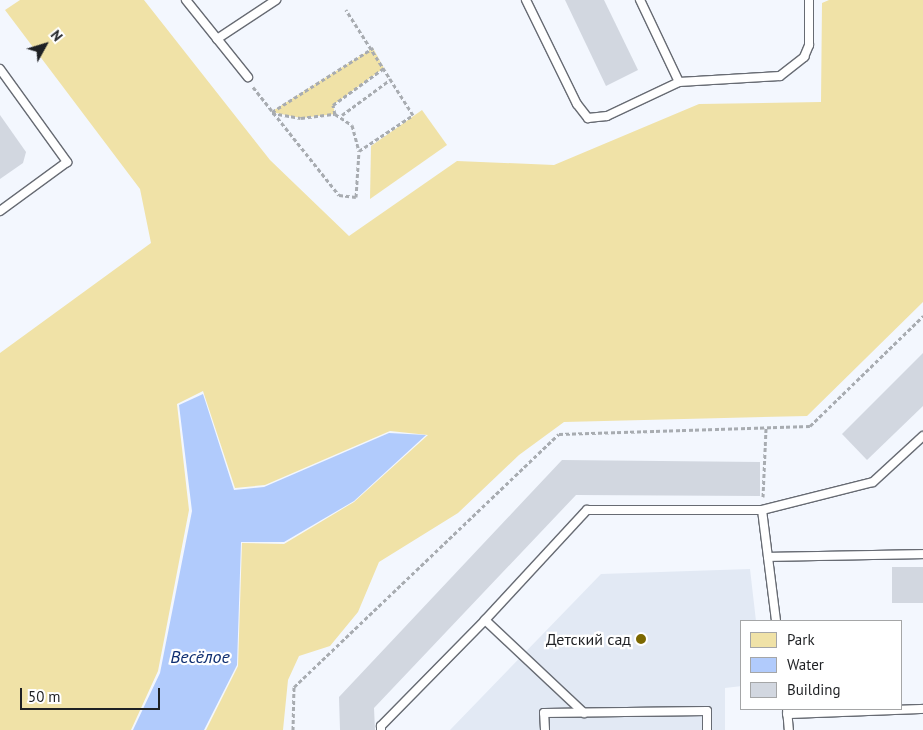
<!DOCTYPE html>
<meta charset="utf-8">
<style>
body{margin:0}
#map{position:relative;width:923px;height:730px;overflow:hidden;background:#f3f7fe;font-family:"PT Sans",sans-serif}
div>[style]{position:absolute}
.built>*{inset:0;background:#e2e9f4}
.green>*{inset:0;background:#f0e2a7}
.water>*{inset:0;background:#b1cbfc}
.building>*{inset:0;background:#d2d7e0;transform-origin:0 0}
.path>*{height:3px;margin-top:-1.5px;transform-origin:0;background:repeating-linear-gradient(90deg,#a8acb1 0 4px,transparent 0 6.5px)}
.roads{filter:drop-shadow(1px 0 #676b73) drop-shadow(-1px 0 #676b73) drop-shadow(0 1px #676b73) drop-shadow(0 -1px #676b73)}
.service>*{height:8px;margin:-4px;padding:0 4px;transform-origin:4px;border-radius:4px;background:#fff}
.dots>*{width:14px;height:14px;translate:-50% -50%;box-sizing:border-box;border:2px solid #fff;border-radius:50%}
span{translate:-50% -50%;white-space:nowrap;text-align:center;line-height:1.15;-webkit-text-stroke:4.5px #fff;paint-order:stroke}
.poi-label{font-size:16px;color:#1f2124}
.right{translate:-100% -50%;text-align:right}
.water-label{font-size:18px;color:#0e2e71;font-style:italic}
.legend{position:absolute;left:740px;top:620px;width:162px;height:90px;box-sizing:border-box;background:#fff;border:1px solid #a5a6a7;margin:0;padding:6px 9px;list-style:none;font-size:15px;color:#1f2124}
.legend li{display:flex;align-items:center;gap:10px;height:25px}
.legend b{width:25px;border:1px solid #a5a6a7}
.north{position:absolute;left:20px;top:20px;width:50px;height:50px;-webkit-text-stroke:4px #fff;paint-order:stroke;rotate:51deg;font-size:14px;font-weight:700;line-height:20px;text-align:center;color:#1f2124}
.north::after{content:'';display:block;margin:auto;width:18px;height:22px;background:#1f2124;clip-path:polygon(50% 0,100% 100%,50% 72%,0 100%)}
.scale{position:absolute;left:20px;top:688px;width:140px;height:22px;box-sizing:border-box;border:2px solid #1f2124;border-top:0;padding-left:6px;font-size:15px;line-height:18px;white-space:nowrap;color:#1f2124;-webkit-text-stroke:4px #fff;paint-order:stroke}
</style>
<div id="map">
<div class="built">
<div style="clip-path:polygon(750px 569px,756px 621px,742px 621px,742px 686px,725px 688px,725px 730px,450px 730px,601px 574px)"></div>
</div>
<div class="green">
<div style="clip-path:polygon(20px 0,144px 0,270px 160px,349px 236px,457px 161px,554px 165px,699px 104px,821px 102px,822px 3px,829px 0,923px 0,923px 302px,807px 416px,564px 422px,519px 455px,458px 513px,379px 562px,358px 612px,330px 646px,299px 656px,288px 680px,283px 730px,206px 730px,238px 666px,242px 543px,284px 544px,354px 502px,428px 435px,390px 431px,265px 485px,235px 488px,203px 391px,177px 404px,189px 510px,158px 671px,131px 730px,0 730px,0 353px,151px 243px,140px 189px,5px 10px)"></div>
<div style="clip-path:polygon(373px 48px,384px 68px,333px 105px,335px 114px,301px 118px,271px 112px)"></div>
<div style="clip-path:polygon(422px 110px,447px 145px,370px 199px,371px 146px)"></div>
</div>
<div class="water">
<div style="clip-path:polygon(203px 394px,234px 490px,264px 487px,389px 433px,426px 435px,354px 501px,284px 542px,241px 542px,237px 665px,204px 730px,133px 730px,160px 673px,192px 511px,179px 405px)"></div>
</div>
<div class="building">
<div style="clip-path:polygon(565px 0,604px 0,638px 70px,606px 86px)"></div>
<div style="clip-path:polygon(0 115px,26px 152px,23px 163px,0 179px)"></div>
<div style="clip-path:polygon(923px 353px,923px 406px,867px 460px,842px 434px)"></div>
<div style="clip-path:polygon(562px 460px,760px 462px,760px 496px,576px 495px,374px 708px,375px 730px,340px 730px,339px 697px)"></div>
<div style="left:892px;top:567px;width:31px;height:36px"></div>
</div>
<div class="path">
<div style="left:253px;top:87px;width:138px;rotate:51.5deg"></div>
<div style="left:339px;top:195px;width:17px;rotate:7deg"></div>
<div style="left:356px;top:197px;width:46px;rotate:-86.3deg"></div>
<div style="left:359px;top:151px;width:65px;rotate:-33.7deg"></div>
<div style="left:413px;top:115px;width:125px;rotate:-122.5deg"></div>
<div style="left:272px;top:112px;width:120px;rotate:-32.4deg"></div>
<div style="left:272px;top:113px;width:29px;rotate:10deg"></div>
<div style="left:301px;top:118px;width:34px;rotate:-7deg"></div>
<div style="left:335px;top:114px;width:9px;rotate:-103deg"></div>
<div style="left:333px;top:105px;width:63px;rotate:-36deg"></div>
<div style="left:335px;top:114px;width:20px;rotate:33deg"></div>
<div style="left:352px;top:125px;width:27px;rotate:75deg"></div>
<div style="left:342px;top:115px;width:61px;rotate:-36.3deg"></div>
<div style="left:763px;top:497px;width:70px;rotate:-87.5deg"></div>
<div style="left:293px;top:730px;width:43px;rotate:-88.7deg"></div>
<div style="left:294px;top:687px;width:366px;rotate:-43.7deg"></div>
<div style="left:559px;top:434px;width:251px;rotate:-1.8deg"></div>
<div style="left:810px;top:426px;width:158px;rotate:-44.2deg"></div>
</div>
<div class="roads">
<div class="service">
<div style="left:186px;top:0;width:99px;rotate:51.2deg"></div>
<div style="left:526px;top:0;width:116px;rotate:63.9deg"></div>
<div style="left:577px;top:104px;width:18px;rotate:52deg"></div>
<div style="left:588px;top:118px;width:19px;rotate:-6deg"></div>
<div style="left:607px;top:116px;width:80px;rotate:-25.3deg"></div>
<div style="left:679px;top:82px;width:91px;rotate:-115.4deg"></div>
<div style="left:217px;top:39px;width:71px;rotate:-33.5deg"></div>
<div style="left:0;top:69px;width:115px;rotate:54.2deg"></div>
<div style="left:67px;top:162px;width:83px;rotate:143.8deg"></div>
<div style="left:679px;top:82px;width:101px;rotate:-3.4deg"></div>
<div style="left:780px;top:76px;width:31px;rotate:-38deg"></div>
<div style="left:804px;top:57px;width:13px;rotate:-67deg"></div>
<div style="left:809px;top:45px;width:45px;rotate:-90deg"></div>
<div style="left:762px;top:510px;width:112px;rotate:82.8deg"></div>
<div style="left:768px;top:557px;width:155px;rotate:-1.1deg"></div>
<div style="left:485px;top:620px;width:136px;rotate:43.2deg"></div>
<div style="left:787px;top:709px;width:21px;rotate:85deg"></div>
<div style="left:787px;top:714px;width:136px;rotate:-2.1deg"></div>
<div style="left:381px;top:730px;width:4px;rotate:-90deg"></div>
<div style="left:381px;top:726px;width:148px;rotate:-45.5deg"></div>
<div style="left:485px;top:620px;width:150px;rotate:-47.2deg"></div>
<div style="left:587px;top:510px;width:175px"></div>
<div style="left:762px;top:510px;width:114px;rotate:-14.2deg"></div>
<div style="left:873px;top:482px;width:68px;rotate:-42.6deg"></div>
<div style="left:545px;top:730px;width:17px;rotate:-93deg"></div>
<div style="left:544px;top:713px;width:163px;rotate:-0.7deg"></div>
<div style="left:707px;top:711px;width:19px;rotate:90deg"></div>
</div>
</div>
<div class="dots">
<div style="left:641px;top:639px;background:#7c6800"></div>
</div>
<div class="poi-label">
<span class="right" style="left:631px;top:639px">Детский сад</span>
</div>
<div class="water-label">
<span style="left:200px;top:657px">Весёлое</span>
</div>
<ul class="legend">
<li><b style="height:14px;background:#f0e2a7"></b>Park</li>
<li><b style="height:14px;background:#b1cbfc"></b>Water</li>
<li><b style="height:14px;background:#d2d7e0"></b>Building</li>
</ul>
<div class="north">N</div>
<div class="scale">50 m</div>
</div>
